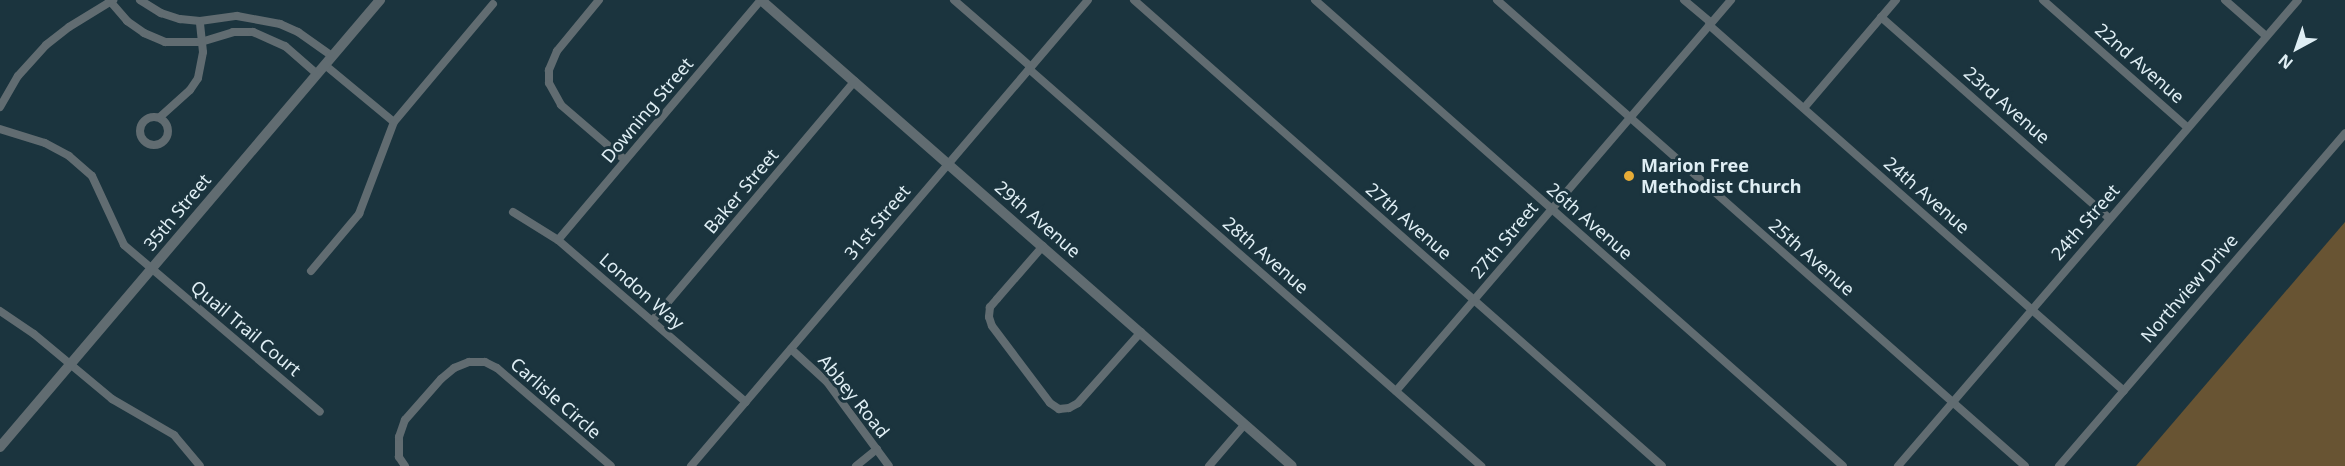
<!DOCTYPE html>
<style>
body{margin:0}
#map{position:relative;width:2345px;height:466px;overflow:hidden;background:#1b343e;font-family:"Noto Sans",sans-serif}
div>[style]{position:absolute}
.green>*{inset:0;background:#685433}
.minor>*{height:8px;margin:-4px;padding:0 4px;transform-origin:4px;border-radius:4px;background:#616c71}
.minor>.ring{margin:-4px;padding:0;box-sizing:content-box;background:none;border:8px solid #616c71;border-radius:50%}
.tertiary>*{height:10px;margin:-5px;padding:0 5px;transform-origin:5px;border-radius:5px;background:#616c71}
.dots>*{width:16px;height:16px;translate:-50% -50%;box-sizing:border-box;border:3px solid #1b343e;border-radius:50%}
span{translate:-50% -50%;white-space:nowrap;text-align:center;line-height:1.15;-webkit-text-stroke:6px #1b343e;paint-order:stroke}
.street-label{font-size:18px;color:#dfeef4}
.poi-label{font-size:18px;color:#dfeef4;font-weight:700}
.left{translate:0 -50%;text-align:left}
.north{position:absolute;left:2267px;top:18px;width:60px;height:60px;-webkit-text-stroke:4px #1b343e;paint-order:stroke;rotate:220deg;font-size:16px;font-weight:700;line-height:24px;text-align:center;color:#dfeef4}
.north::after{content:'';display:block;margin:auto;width:21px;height:27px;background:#dfeef4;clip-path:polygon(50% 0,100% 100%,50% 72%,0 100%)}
</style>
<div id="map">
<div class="green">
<div style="clip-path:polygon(2345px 222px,2345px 466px,2136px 466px)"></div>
</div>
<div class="minor">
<div style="left:109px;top:0;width:28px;rotate:49deg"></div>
<div style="left:127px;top:21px;width:21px;rotate:35deg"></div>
<div style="left:144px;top:33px;width:23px;rotate:23deg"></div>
<div style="left:165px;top:42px;width:36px"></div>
<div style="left:201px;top:42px;width:34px;rotate:-17deg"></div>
<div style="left:233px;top:32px;width:20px"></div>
<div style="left:253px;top:32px;width:35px;rotate:24deg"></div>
<div style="left:285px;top:46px;width:43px;rotate:41.2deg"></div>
<div style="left:140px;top:0;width:25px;rotate:32deg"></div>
<div style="left:161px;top:13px;width:20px;rotate:18deg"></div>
<div style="left:180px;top:19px;width:20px;rotate:6deg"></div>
<div style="left:200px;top:21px;width:37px;rotate:-8deg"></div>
<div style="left:237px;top:16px;width:44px;rotate:10.5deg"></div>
<div style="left:280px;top:24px;width:20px;rotate:24deg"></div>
<div style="left:298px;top:32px;width:42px;rotate:35.2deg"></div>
<div style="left:599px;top:0;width:66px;rotate:129.5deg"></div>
<div style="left:557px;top:51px;width:21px;rotate:113deg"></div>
<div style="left:549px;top:70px;width:13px;rotate:90deg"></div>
<div style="left:549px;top:83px;width:25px;rotate:61deg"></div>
<div style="left:561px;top:105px;width:84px;rotate:40.7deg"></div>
<div style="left:954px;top:0;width:102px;rotate:41deg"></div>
<div style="left:1134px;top:0;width:704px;rotate:41.43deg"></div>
<div style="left:1315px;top:0;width:704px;rotate:41.43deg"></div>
<div style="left:1497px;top:0;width:704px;rotate:41.43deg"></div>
<div style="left:1684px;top:0;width:35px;rotate:40deg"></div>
<div style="left:2043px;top:0;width:193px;rotate:41.4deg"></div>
<div style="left:2225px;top:0;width:55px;rotate:41.3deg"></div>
<div style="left:1881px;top:17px;width:305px;rotate:41.4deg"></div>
<div style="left:1709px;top:25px;width:553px;rotate:41.41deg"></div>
<div style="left:325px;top:65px;width:89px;rotate:39.6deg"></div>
<div style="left:1029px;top:69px;width:602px;rotate:41.29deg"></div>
<div style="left:0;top:107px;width:36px;rotate:-60deg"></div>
<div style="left:18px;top:76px;width:42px;rotate:-47.9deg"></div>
<div style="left:46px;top:45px;width:29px;rotate:-38deg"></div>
<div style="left:69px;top:27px;width:52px;rotate:-31.5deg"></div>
<div style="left:1804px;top:108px;width:142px;rotate:-49.6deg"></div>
<div class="ring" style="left:140px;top:117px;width:20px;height:20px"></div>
<div style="left:160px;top:117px;width:40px;rotate:-42deg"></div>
<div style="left:190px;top:90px;width:14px;rotate:-56deg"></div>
<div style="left:198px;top:78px;width:26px;rotate:-79deg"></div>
<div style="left:203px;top:52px;width:31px;rotate:-96deg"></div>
<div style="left:0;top:129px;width:47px;rotate:17.3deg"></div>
<div style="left:45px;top:143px;width:27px;rotate:28deg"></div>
<div style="left:69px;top:156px;width:30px;rotate:41deg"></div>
<div style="left:92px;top:176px;width:76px;rotate:65.1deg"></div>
<div style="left:124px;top:245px;width:257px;rotate:40.4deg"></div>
<div style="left:513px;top:212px;width:53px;rotate:31.9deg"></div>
<div style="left:558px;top:240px;width:248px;rotate:40.8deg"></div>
<div style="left:558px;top:240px;width:314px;rotate:-49.8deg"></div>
<div style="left:1043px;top:246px;width:70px;rotate:131deg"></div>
<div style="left:997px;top:299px;width:11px;rotate:131deg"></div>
<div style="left:990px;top:307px;width:10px;rotate:96deg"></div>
<div style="left:989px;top:317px;width:9px;rotate:72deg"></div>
<div style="left:992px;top:326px;width:96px;rotate:53deg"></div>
<div style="left:1050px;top:403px;width:11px;rotate:34deg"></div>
<div style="left:1059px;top:409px;width:10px;rotate:-6deg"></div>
<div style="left:1069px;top:408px;width:10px;rotate:-29deg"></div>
<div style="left:1078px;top:403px;width:95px;rotate:-48.4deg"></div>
<div style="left:311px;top:271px;width:75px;rotate:-49.9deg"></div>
<div style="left:359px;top:214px;width:98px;rotate:-69.2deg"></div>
<div style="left:394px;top:122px;width:154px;rotate:-50deg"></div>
<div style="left:0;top:311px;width:41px;rotate:34.1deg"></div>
<div style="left:34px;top:334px;width:102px;rotate:39.8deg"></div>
<div style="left:112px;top:399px;width:72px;rotate:30.1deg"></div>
<div style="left:174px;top:435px;width:40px;rotate:50deg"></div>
<div style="left:652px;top:321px;width:314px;rotate:-49.8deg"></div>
<div style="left:791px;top:349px;width:49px;rotate:42.5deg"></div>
<div style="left:827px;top:382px;width:104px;rotate:53.6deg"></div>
<div style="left:1396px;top:391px;width:515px;rotate:-49.41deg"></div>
<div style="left:405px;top:466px;width:11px;rotate:-124deg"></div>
<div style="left:399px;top:457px;width:20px;rotate:-90deg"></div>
<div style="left:399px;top:437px;width:18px;rotate:-71deg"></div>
<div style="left:405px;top:420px;width:55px;rotate:-48.7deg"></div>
<div style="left:441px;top:379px;width:17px;rotate:-40deg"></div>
<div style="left:454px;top:368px;width:16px;rotate:-22deg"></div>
<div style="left:469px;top:362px;width:16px"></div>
<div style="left:485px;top:362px;width:13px;rotate:27deg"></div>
<div style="left:497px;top:368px;width:150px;rotate:40.7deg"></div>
<div style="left:691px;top:466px;width:612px;rotate:-49.57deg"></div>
<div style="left:856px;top:466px;width:27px;rotate:-39deg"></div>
<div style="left:1209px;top:466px;width:55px;rotate:-49.4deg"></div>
<div style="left:1898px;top:466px;width:614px;rotate:-49.36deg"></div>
<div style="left:2059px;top:466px;width:439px;rotate:-49.3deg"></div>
</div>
<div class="tertiary">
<div style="left:761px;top:0;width:706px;rotate:41.27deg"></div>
<div style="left:0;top:447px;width:587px;rotate:-49.63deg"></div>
</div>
<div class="dots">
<div style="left:1629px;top:176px;background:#e7ac37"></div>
</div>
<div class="street-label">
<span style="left:2140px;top:63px;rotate:41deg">22nd Avenue</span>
<span style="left:2007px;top:105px;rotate:41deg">23rd Avenue</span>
<span style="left:647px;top:110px;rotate:-50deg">Downing Street</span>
<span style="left:741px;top:191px;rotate:-50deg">Baker Street</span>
<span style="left:1927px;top:195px;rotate:41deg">24th Avenue</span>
<span style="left:177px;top:212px;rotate:-50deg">35th Street</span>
<span style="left:1038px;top:219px;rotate:41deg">29th Avenue</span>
<span style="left:1409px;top:221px;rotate:41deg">27th Avenue</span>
<span style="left:1590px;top:221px;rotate:41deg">26th Avenue</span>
<span style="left:877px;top:222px;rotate:-50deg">31st Street</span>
<span style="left:2085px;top:222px;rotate:-49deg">24th Street</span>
<span style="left:1504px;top:240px;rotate:-50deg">27th Street</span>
<span style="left:1266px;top:255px;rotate:41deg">28th Avenue</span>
<span style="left:1812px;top:257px;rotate:41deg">25th Avenue</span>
<span style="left:2189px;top:288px;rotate:-49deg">Northview Drive</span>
<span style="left:642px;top:291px;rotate:41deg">London Way</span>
<span style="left:246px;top:328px;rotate:40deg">Quail Trail Court</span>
<span style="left:854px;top:396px;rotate:51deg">Abbey Road</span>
<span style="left:556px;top:398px;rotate:41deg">Carlisle Circle</span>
</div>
<div class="poi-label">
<span class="left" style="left:1641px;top:176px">Marion Free<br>Methodist Church</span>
</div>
<div class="north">N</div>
</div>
